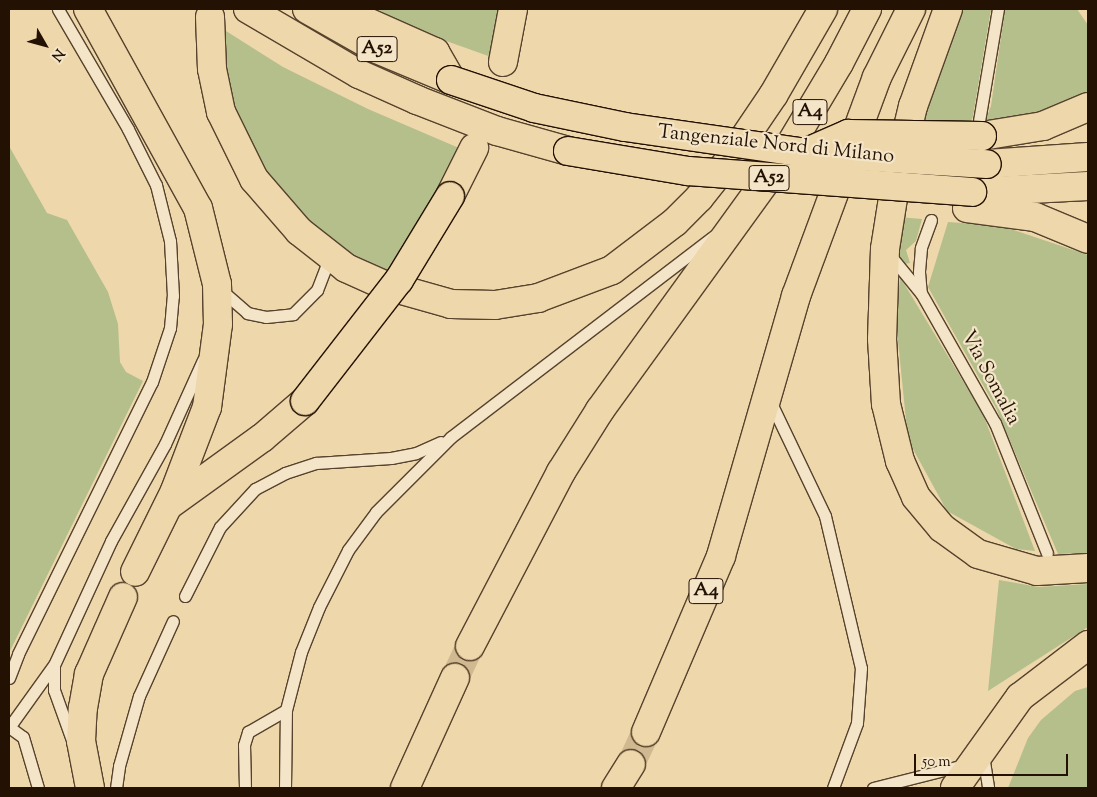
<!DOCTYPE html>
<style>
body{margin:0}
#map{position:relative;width:1097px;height:797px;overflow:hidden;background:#eed7aa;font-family:"Sorts Mill Goudy",serif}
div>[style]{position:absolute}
.green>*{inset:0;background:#b4bf8c}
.highway-tunnel>*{height:28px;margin-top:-14px;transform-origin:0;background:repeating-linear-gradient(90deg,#d0b991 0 28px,transparent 0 42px)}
.roads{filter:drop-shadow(1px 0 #56422d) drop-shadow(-1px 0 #56422d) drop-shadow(0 1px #56422d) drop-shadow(0 -1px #56422d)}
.lane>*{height:11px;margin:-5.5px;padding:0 5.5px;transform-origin:5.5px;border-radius:5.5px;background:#f4e5c8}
.highway>*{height:28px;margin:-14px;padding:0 14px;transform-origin:14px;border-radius:14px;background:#eed7aa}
.bridges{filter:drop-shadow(1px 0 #231103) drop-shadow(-1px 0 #231103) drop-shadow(0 1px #231103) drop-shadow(0 -1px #231103)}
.highway-bridge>*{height:28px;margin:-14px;padding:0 14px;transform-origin:14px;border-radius:14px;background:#eed7aa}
span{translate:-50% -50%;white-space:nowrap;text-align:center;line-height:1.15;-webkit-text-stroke:4.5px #f4e5c8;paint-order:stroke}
.shield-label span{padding:1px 4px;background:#f4e5c8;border:1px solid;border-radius:4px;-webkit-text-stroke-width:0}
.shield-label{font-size:19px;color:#231103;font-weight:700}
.street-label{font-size:20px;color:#231103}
.frame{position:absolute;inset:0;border:10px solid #231103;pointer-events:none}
.north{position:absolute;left:20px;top:20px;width:50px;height:50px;-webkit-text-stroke:4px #f4e5c8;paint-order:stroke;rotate:128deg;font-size:14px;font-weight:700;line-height:20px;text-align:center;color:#231103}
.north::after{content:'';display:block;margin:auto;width:18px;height:22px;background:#231103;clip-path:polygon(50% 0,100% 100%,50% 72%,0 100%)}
.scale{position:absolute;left:914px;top:754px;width:154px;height:22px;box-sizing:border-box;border:2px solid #231103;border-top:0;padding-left:6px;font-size:15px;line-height:18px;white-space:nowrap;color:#231103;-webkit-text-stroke:4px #f4e5c8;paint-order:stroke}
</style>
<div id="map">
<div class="green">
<div style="clip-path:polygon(377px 9px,504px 9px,494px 58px,421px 32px)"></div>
<div style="clip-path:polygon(961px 9px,991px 9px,973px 116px,968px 129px,919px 125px)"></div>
<div style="clip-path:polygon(1005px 9px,1077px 9px,1088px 25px,1088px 98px,981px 131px,991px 106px)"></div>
<div style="clip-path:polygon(226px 31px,283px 67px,368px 109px,459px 148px,448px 184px,385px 278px,348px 259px,273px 191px,232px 106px,224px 51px)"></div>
<div style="clip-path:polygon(9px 146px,47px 213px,67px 220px,108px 292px,118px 324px,120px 362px,126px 372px,143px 381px,9px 653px)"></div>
<div style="clip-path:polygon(899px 217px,922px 219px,916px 241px,906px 250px,910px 263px,904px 264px,897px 255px)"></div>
<div style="clip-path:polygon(948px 222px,1002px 226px,1088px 255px,1088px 553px,1058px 554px,996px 408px,928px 287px)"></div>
<div style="clip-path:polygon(900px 277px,983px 414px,1035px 551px,1016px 549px,947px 511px,908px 440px,896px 321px)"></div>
<div style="clip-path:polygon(999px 580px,1039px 587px,1088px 584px,1088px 627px,988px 691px)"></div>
<div style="clip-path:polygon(1088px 687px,1088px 788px,1008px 788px,1028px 738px,1041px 720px,1075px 691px)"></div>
</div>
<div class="highway-tunnel">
<div style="left:474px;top:148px;width:91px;rotate:-71.4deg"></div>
<div style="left:455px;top:678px;width:35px;rotate:-65deg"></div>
<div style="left:631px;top:764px;width:35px;rotate:-65deg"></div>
</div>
<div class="roads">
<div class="lane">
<div style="left:979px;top:121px;width:114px;rotate:-80.4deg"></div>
<div style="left:931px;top:220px;width:30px;rotate:110deg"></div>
<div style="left:921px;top:248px;width:24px;rotate:95deg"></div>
<div style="left:919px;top:272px;width:21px;rotate:85deg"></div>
<div style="left:921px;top:293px;width:150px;rotate:60.4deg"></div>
<div style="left:995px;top:423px;width:140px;rotate:68.2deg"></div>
<div style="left:889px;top:254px;width:49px;rotate:50.8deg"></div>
<div style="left:221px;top:290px;width:35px;rotate:41deg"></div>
<div style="left:247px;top:313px;width:19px;rotate:12deg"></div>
<div style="left:266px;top:317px;width:27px;rotate:-6deg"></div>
<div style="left:293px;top:314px;width:34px;rotate:-45deg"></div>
<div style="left:317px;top:290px;width:25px;rotate:-69deg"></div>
<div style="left:326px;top:267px;width:12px;rotate:-95deg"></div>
<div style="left:770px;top:401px;width:127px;rotate:64.4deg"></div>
<div style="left:825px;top:516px;width:156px;rotate:76.7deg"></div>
<div style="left:861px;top:668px;width:55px;rotate:94.2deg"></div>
<div style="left:857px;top:723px;width:69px;rotate:110.3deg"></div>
<div style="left:185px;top:596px;width:77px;rotate:-63.1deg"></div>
<div style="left:220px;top:527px;width:52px;rotate:-47.4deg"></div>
<div style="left:255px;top:489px;width:34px;rotate:-28deg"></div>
<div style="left:285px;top:473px;width:33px;rotate:-18deg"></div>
<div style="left:316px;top:463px;width:75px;rotate:-3.8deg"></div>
<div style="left:391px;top:458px;width:25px;rotate:-11deg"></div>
<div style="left:416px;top:453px;width:27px;rotate:-24deg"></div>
<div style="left:9px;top:678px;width:26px;rotate:-69deg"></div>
<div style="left:18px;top:654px;width:303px;rotate:-63.8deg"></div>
<div style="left:152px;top:382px;width:57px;rotate:-71.6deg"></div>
<div style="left:170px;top:328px;width:32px;rotate:-85deg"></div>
<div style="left:173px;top:296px;width:55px;rotate:-93.1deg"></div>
<div style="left:170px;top:241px;width:58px;rotate:-104deg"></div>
<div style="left:156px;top:185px;width:63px;rotate:-116.6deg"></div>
<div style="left:128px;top:129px;width:139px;rotate:-120.3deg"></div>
<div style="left:10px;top:726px;width:74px;rotate:-54.4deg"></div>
<div style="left:9px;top:727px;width:17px;rotate:36deg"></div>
<div style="left:23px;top:737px;width:53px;rotate:73.6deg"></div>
<div style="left:73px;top:743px;width:56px;rotate:-109.7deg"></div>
<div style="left:54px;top:690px;width:25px;rotate:-90deg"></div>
<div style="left:54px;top:665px;width:136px;rotate:-65.3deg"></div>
<div style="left:111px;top:541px;width:111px;rotate:-60.9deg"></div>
<div style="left:165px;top:444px;width:92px;rotate:-65.7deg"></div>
<div style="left:983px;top:755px;width:33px;rotate:81deg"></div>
<div style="left:116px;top:788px;width:22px;rotate:-82deg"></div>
<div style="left:119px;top:766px;width:73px;rotate:-74.1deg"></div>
<div style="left:139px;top:696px;width:82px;rotate:-65.6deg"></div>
<div style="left:245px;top:788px;width:43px;rotate:-91.3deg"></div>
<div style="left:244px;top:745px;width:14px;rotate:-73deg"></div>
<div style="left:248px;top:732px;width:44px;rotate:-30.1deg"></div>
<div style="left:285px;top:788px;width:78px;rotate:-89.3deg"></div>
<div style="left:286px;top:710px;width:60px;rotate:-75.5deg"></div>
<div style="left:301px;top:652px;width:48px;rotate:-68.2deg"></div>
<div style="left:319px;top:607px;width:64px;rotate:-63deg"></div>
<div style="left:348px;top:550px;width:47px;rotate:-53.6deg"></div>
<div style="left:376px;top:512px;width:106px;rotate:-45deg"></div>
<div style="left:451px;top:437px;width:331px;rotate:-37.4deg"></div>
<div style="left:873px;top:788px;width:98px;rotate:-14.2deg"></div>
</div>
<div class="highway">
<div style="left:88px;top:9px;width:227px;rotate:61.1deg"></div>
<div style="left:198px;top:208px;width:78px;rotate:76deg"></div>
<div style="left:217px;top:284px;width:40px;rotate:88.6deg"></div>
<div style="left:218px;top:324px;width:84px;rotate:97.5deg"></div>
<div style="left:207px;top:407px;width:90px;rotate:110.9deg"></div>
<div style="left:175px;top:491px;width:90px;rotate:116.3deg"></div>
<div style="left:248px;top:9px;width:129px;rotate:30.4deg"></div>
<div style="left:359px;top:74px;width:64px;rotate:24.1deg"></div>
<div style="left:417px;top:100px;width:86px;rotate:21.2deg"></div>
<div style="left:497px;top:131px;width:74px;rotate:15.7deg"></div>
<div style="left:307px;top:9px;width:81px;rotate:29.7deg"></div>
<div style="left:377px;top:49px;width:80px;rotate:22.7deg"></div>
<div style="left:345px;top:9px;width:23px;rotate:31deg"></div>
<div style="left:365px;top:21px;width:77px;rotate:23.9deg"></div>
<div style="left:435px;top:52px;width:32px;rotate:60deg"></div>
<div style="left:948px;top:9px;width:103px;rotate:109.8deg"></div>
<div style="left:913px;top:106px;width:69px;rotate:103.4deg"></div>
<div style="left:897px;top:173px;width:77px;rotate:99deg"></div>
<div style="left:885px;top:249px;width:90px;rotate:91.9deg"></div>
<div style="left:882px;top:339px;width:65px;rotate:86.5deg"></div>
<div style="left:886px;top:404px;width:59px;rotate:76.2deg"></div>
<div style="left:900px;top:461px;width:39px;rotate:66deg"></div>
<div style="left:916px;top:497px;width:40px;rotate:50deg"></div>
<div style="left:942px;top:528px;width:44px;rotate:35.8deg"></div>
<div style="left:978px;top:554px;width:61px;rotate:16.1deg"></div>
<div style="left:1037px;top:571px;width:51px;rotate:-3.4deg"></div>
<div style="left:210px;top:17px;width:52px;rotate:87.8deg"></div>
<div style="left:212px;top:69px;width:44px;rotate:78.2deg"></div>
<div style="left:221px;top:112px;width:75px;rotate:63.8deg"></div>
<div style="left:254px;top:179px;width:69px;rotate:49.1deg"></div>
<div style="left:299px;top:231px;width:60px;rotate:38.2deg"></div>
<div style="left:346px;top:268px;width:42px;rotate:24.1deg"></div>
<div style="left:384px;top:285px;width:70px;rotate:15.8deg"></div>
<div style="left:451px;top:304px;width:44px;rotate:1.3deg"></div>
<div style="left:495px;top:305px;width:44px;rotate:-9.2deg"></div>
<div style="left:538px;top:298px;width:79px;rotate:-20.7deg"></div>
<div style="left:612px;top:270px;width:79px;rotate:-37.3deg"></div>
<div style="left:675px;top:222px;width:34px;rotate:-45deg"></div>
<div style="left:699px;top:198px;width:50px;rotate:-51.5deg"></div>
<div style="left:730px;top:159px;width:78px;rotate:-55.9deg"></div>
<div style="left:774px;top:94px;width:98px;rotate:-60deg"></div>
<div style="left:503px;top:62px;width:54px;rotate:-79.3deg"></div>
<div style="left:982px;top:136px;width:62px;rotate:-9.3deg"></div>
<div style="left:1043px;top:126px;width:49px;rotate:-22.9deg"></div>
<div style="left:987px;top:164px;width:101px;rotate:-4deg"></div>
<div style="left:972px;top:192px;width:116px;rotate:-3deg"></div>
<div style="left:450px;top:196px;width:54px;rotate:-63.4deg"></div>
<div style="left:967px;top:208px;width:69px;rotate:7.5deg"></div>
<div style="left:1035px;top:217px;width:57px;rotate:22.5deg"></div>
<div style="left:169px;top:505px;width:115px;rotate:-35.8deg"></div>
<div style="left:262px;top:438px;width:57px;rotate:-40.7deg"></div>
<div style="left:470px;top:646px;width:196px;rotate:-62.4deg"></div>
<div style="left:561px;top:472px;width:73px;rotate:-57.8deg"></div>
<div style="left:600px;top:410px;width:312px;rotate:-54.1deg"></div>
<div style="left:783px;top:157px;width:109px;rotate:-59.2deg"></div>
<div style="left:839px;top:63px;width:61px;rotate:-62.6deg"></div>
<div style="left:646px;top:732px;width:191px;rotate:-66.9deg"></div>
<div style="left:721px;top:556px;width:271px;rotate:-73.9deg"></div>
<div style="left:796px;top:296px;width:233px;rotate:-69.7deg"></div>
<div style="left:877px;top:77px;width:76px;rotate:-63.4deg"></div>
<div style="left:90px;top:788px;width:48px;rotate:-100.8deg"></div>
<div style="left:81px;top:741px;width:33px;rotate:-87deg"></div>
<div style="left:83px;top:708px;width:35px;rotate:-80deg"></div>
<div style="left:89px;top:674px;width:84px;rotate:-66.2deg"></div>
<div style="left:405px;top:788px;width:121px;rotate:-65.6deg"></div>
<div style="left:616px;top:788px;width:28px;rotate:-58deg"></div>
<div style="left:955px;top:788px;width:112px;rotate:-54.5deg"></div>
<div style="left:1020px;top:697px;width:86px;rotate:-37.4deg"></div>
</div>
</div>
<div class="bridges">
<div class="highway-bridge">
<div style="left:451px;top:80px;width:88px;rotate:18.6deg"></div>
<div style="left:534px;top:108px;width:93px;rotate:11.8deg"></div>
<div style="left:625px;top:127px;width:182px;rotate:8.2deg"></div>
<div style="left:805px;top:153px;width:182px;rotate:3.5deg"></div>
<div style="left:568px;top:151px;width:122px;rotate:9.5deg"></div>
<div style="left:688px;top:171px;width:285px;rotate:4.2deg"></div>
<div style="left:809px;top:151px;width:43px;rotate:-23.6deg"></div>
<div style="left:848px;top:134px;width:134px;rotate:0.9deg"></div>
<div style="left:305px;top:401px;width:153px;rotate:-52.2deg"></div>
<div style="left:399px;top:280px;width:98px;rotate:-58.7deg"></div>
</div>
</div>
<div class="shield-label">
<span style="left:377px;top:49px">A52</span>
<span style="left:810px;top:112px">A4</span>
<span style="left:769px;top:178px">A52</span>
<span style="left:706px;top:591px">A4</span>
</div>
<div class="street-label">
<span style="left:776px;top:145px;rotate:6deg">Tangenziale Nord di Milano</span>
<span style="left:990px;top:378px;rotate:62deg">Via Somalia</span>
</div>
<div class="frame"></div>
<div class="north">N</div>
<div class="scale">50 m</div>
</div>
